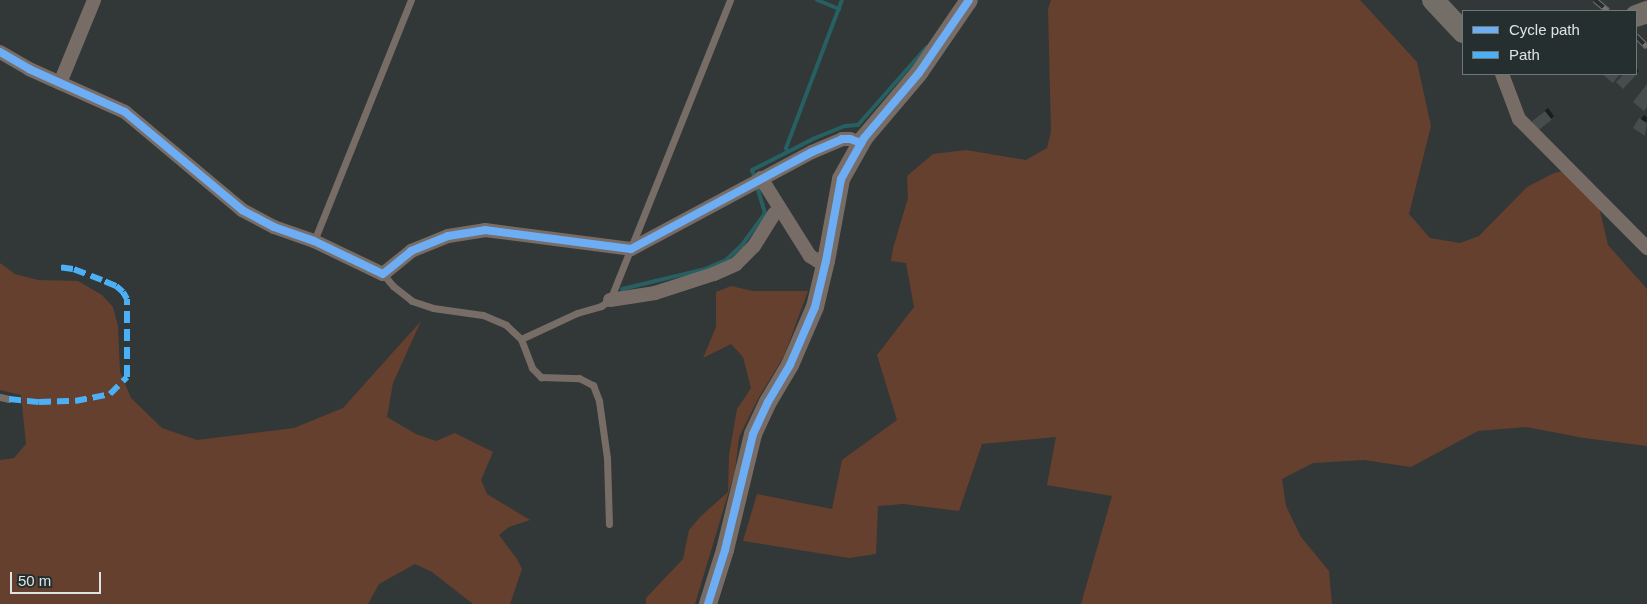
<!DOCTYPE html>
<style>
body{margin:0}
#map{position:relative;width:1647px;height:604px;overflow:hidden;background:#323737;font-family:Arial,sans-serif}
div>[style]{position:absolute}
.green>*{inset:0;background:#66402e}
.shadow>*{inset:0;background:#0007}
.stream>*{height:4px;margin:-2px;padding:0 2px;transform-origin:2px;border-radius:2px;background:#266062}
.building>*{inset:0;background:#484c4c;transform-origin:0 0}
.service>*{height:7px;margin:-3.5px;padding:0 3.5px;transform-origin:3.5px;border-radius:3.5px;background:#786c66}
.minor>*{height:14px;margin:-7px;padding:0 7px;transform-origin:7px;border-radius:7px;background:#786c66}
.tertiary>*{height:18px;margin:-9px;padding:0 9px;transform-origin:9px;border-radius:9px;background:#786c66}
.primary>*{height:22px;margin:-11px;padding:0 11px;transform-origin:11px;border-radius:11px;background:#746e69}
.rail>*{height:5.5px;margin-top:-2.75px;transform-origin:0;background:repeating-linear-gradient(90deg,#262f2f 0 11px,#75726e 0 22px);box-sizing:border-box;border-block:1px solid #75726e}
.quiet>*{height:6px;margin-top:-3px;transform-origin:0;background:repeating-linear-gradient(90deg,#4cb0f7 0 12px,transparent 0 18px)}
.cycleway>*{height:8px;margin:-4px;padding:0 4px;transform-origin:4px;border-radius:4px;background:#6dadf4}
span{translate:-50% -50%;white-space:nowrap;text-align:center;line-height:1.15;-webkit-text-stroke:4px #262f2f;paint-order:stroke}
.legend{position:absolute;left:1462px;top:10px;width:175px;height:65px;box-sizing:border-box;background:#262f2f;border:1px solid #707777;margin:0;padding:6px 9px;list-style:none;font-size:15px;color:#dee4e4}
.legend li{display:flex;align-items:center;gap:10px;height:25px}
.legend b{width:25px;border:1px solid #707777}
.scale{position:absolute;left:10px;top:572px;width:91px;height:22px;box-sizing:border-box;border:2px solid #dee4e4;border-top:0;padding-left:6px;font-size:15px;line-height:18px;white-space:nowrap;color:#dee4e4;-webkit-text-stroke:4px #262f2f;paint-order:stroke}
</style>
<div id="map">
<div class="green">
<div style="clip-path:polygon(1051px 0,1360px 0,1417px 62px,1431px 126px,1409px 214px,1430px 238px,1460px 243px,1479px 236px,1527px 187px,1554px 173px,1571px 170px,1596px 194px,1608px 245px,1647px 289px,1647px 446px,1584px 438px,1526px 427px,1478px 431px,1411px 467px,1364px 460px,1313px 463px,1282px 479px,1286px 506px,1301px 537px,1329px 571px,1332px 604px,1081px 604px,1112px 496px,1047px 485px,1056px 437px,982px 444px,959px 511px,903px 504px,878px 506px,876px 554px,849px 558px,743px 541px,757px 494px,832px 509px,842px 460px,897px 420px,877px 355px,914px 307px,906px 263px,891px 261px,893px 248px,908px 198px,907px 176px,933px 154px,966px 150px,1026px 160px,1047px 148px,1051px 132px,1048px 9px)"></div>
<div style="clip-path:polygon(0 263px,15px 274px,38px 280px,78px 281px,102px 295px,113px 307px,118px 326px,120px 372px,131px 398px,162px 428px,197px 440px,294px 428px,343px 408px,421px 321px,393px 383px,387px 417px,416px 434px,436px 441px,455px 433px,493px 452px,481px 480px,487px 494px,530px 520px,509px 527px,499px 535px,517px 559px,522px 569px,510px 604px,473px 604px,432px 572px,415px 564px,379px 584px,368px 604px,0 604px,0 460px,14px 458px,26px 444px,21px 395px,0 390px)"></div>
<div style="clip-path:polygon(731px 286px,753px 291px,808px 291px,784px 356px,759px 397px,739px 437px,735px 471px,695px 604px,646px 604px,646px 598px,683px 559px,689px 530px,701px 516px,728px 492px,729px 455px,737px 409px,751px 388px,743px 357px,731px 344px,703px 358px,716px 327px,716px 292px)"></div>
</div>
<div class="shadow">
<div style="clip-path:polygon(1636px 68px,1639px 71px,1623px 87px,1618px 82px,1626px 74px,1636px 74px)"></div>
<div style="clip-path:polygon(1548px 108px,1554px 116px,1551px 119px,1533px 121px)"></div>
<div style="clip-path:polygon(1644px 115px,1647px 117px,1645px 135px,1634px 128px)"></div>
</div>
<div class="stream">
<div style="left:817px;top:0;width:24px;rotate:22deg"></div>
<div style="left:788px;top:152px;width:4px;rotate:-117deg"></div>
<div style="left:786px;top:148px;width:158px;rotate:-69.3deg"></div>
<div style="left:755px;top:179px;width:9px;rotate:-108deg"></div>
<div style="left:752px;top:170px;width:71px;rotate:-26.9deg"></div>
<div style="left:815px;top:138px;width:32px;rotate:-22deg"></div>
<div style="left:845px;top:126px;width:13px;rotate:-4deg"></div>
<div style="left:858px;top:125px;width:103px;rotate:-48.6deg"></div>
<div style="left:622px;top:289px;width:85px;rotate:-13.5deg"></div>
<div style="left:705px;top:269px;width:23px;rotate:-23deg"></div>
<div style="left:726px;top:260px;width:22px;rotate:-43deg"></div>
<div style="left:742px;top:245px;width:39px;rotate:-54deg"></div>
<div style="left:765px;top:213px;width:28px;rotate:-107deg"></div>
</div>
<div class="building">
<div style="clip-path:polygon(1602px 74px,1620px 74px,1613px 83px)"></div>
<div style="clip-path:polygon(1624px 74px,1636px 75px,1623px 89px,1616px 82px)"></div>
<div style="clip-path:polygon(1647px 84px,1647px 107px,1644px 111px,1633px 102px)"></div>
<div style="left:1545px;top:111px;width:11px;height:17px;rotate:52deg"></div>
<div style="clip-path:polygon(1639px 118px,1647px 123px,1645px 136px,1633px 128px)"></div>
</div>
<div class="service">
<div style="left:314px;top:241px;width:260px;rotate:-68.1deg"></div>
<div style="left:383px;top:274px;width:16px;rotate:50deg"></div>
<div style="left:393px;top:286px;width:24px;rotate:38deg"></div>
<div style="left:412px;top:301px;width:22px;rotate:18deg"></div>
<div style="left:433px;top:308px;width:50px;rotate:8deg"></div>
<div style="left:483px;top:315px;width:25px;rotate:23deg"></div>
<div style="left:506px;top:325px;width:21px;rotate:43deg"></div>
<div style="left:521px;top:339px;width:31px;rotate:69deg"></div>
<div style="left:532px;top:368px;width:13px;rotate:45deg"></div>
<div style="left:541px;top:377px;width:38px;rotate:2deg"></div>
<div style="left:579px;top:378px;width:16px;rotate:27deg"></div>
<div style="left:593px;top:385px;width:17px;rotate:69deg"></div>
<div style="left:599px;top:401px;width:58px;rotate:82deg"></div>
<div style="left:607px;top:458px;width:66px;rotate:88.3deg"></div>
<div style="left:521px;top:339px;width:62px;rotate:-24.9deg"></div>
<div style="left:577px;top:313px;width:25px;rotate:-16deg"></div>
<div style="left:601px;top:306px;width:11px;rotate:-34deg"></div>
<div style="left:610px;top:300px;width:323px;rotate:-68.2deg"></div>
<div style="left:0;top:397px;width:9px;rotate:13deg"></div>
</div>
<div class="minor">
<div style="left:0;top:52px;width:34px;rotate:30deg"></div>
<div style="left:29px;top:69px;width:105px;rotate:24.1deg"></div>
<div style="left:125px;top:112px;width:153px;rotate:39.9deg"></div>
<div style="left:242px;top:210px;width:36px;rotate:28deg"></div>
<div style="left:274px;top:227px;width:42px;rotate:19.3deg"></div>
<div style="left:314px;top:241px;width:76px;rotate:25.6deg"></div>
<div style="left:383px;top:274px;width:36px;rotate:-39deg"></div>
<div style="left:411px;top:251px;width:40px;rotate:-22deg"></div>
<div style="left:448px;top:236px;width:37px;rotate:-9deg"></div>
<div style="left:485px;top:230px;width:147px;rotate:7.4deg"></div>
<div style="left:631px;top:249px;width:205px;rotate:-28.2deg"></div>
<div style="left:812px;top:152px;width:33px;rotate:-23deg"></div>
<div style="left:842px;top:139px;width:8px"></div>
<div style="left:850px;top:139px;width:12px;rotate:20deg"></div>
<div style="left:1502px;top:74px;width:48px;rotate:69.3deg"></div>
<div style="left:1519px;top:119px;width:182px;rotate:45.2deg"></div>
<div style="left:60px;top:83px;width:90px;rotate:-67.7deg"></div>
<div style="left:761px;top:178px;width:92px;rotate:57.9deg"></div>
<div style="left:810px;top:256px;width:9px;rotate:32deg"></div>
<div style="left:818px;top:261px;width:8px"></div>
<div style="left:610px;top:300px;width:46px;rotate:-8.8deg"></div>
<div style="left:655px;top:293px;width:62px;rotate:-17.9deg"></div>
<div style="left:714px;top:274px;width:24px;rotate:-24deg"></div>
<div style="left:736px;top:264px;width:25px;rotate:-45deg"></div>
<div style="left:754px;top:246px;width:38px;rotate:-58deg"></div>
<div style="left:774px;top:214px;width:7px;rotate:-34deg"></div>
</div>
<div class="tertiary">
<div style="left:708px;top:604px;width:57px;rotate:-72.5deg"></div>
<div style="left:725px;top:550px;width:119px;rotate:-76.4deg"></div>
<div style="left:753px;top:434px;width:35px;rotate:-65deg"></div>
<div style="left:768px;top:402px;width:43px;rotate:-59.3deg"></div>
<div style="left:790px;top:365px;width:63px;rotate:-66.7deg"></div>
<div style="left:815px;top:307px;width:47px;rotate:-76.6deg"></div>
<div style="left:826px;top:261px;width:83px;rotate:-79.6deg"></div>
<div style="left:841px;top:179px;width:47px;rotate:-60.7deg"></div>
<div style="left:864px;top:138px;width:85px;rotate:-49.8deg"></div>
<div style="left:919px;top:73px;width:88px;rotate:-55.6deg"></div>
</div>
<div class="primary">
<div style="left:1433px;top:0;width:44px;rotate:46.8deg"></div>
<div style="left:1636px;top:16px;width:12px;rotate:-20deg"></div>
</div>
<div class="rail">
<div style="left:1595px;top:0;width:17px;rotate:40deg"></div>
<div style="left:1636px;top:36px;width:16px;rotate:45deg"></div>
</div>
<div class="quiet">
<div style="left:9px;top:399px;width:30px;rotate:6deg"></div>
<div style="left:39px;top:402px;width:36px;rotate:-2deg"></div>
<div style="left:75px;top:401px;width:36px;rotate:-11deg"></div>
<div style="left:110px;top:394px;width:24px;rotate:-45deg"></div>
<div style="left:127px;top:377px;width:78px;rotate:-90deg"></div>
<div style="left:127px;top:299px;width:8px;rotate:-120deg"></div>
<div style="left:123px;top:292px;width:9px;rotate:-139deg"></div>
<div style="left:116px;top:286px;width:15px;rotate:-157deg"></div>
<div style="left:102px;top:280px;width:31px;rotate:-159deg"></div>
<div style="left:73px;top:269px;width:15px;rotate:-172deg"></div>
</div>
<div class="cycleway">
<div style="left:0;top:52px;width:34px;rotate:30deg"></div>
<div style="left:29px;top:69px;width:105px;rotate:24.1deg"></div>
<div style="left:125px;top:112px;width:153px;rotate:39.9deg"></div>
<div style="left:242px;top:210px;width:36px;rotate:28deg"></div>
<div style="left:274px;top:227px;width:42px;rotate:19.3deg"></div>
<div style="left:314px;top:241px;width:76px;rotate:25.6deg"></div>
<div style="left:383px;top:274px;width:36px;rotate:-39deg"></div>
<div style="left:411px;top:251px;width:40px;rotate:-22deg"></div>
<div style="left:448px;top:236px;width:37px;rotate:-9deg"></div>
<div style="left:485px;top:230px;width:147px;rotate:7.4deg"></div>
<div style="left:631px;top:249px;width:205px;rotate:-28.2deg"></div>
<div style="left:812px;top:152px;width:33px;rotate:-23deg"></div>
<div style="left:842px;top:139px;width:8px"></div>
<div style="left:850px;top:139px;width:12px;rotate:20deg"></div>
<div style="left:708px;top:604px;width:57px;rotate:-72.5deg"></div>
<div style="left:725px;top:550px;width:119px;rotate:-76.4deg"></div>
<div style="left:753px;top:434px;width:35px;rotate:-65deg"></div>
<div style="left:768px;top:402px;width:43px;rotate:-59.3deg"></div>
<div style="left:790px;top:365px;width:63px;rotate:-66.7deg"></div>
<div style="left:815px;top:307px;width:47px;rotate:-76.6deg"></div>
<div style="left:826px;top:261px;width:83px;rotate:-79.6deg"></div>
<div style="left:841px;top:179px;width:47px;rotate:-60.7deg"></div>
<div style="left:864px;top:138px;width:85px;rotate:-49.8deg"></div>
<div style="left:919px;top:73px;width:88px;rotate:-55.6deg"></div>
</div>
<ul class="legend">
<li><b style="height:6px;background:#6dadf4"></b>Cycle path</li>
<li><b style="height:6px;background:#4cb0f7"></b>Path</li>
</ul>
<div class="scale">50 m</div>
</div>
